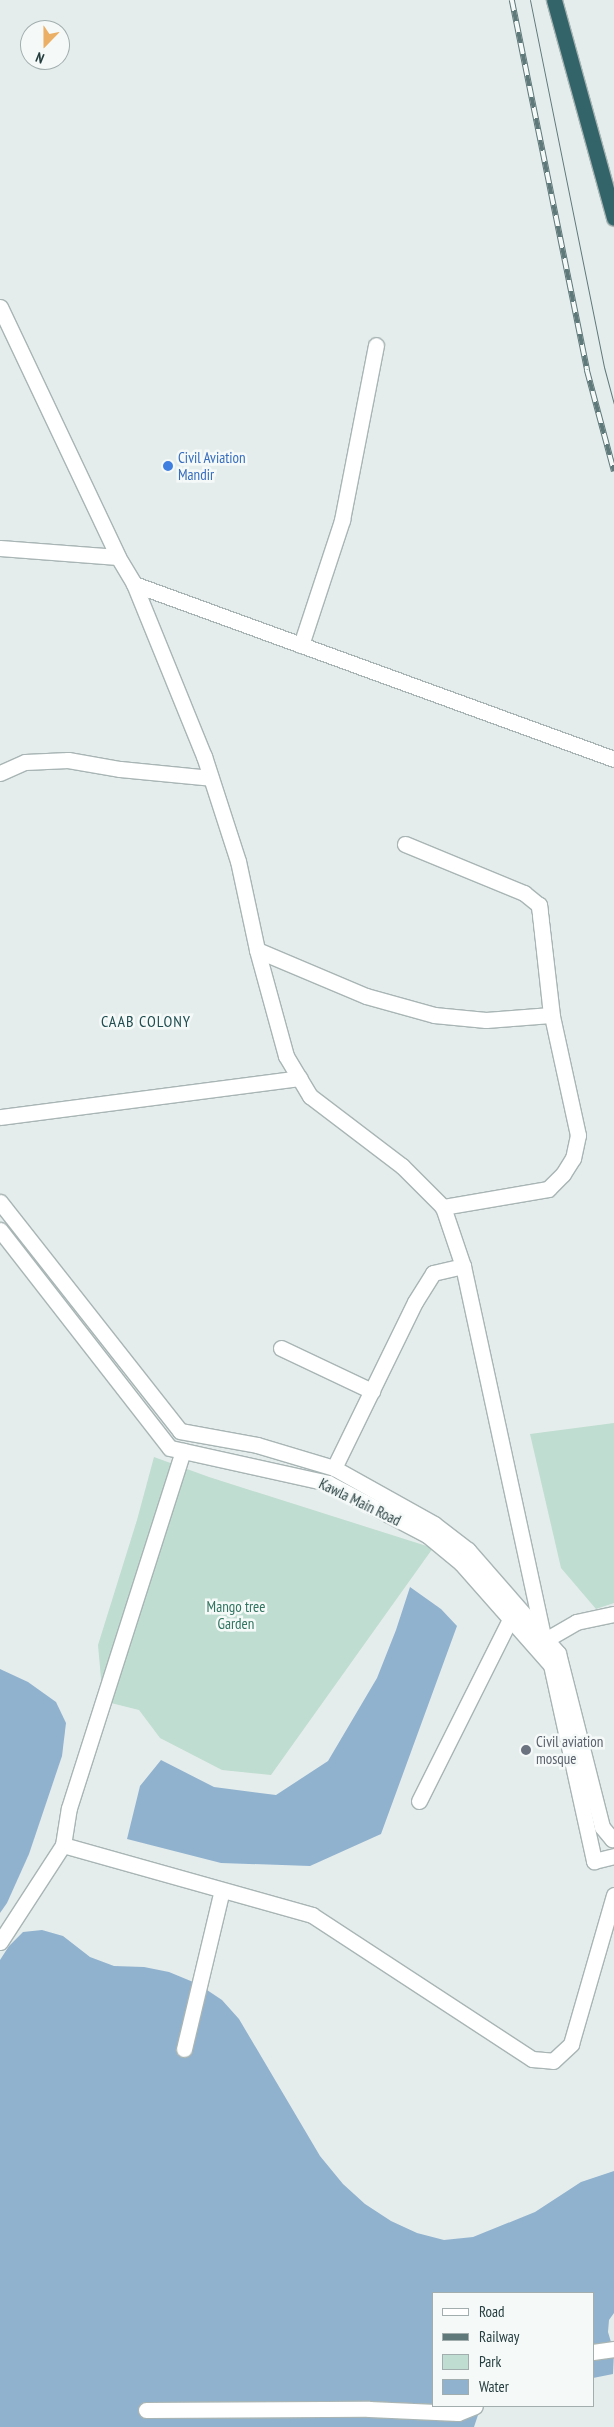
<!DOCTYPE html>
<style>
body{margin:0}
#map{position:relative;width:614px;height:2427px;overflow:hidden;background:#e5edec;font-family:"PT Sans Narrow",sans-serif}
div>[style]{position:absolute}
.green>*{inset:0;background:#bfddd0}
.water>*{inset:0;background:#90b2cf}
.roads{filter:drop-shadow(1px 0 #a8b5b4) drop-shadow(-1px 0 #a8b5b4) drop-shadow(0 1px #a8b5b4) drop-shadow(0 -1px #a8b5b4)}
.minor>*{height:15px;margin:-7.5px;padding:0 7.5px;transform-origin:7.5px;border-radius:7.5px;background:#fff}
.highway>*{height:15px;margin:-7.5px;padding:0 7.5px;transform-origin:7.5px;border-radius:7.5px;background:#326469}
.tram>*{height:1px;margin:-0.5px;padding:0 0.5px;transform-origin:0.5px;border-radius:0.5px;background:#5f797a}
.rail>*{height:5.5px;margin-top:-2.75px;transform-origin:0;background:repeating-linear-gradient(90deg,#f5faf9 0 11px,#5f797a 0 22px);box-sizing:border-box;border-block:1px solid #5f797a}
.dots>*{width:14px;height:14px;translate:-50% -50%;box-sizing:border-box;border:2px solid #f5faf9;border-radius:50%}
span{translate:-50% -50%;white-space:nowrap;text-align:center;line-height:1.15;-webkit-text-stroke:5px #f5faf9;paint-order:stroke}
.shop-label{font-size:15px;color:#366cbe}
.left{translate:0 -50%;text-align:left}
.street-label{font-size:15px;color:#253d3e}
.park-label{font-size:15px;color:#31735f}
.worship-label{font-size:15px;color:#5b616d}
.neighbourhood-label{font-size:16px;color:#214d50;letter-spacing:1px}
.legend{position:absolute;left:432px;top:2292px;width:162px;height:115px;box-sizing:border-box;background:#f5faf9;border:1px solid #a2aeae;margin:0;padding:6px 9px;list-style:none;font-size:15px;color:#253d3e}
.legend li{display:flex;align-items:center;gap:10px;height:25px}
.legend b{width:25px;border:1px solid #a2aeae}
.north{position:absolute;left:20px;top:20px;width:50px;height:50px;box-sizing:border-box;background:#f5faf9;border:1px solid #a2aeae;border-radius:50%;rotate:202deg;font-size:14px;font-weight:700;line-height:20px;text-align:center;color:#253d3e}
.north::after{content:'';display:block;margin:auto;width:18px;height:22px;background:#ebaf65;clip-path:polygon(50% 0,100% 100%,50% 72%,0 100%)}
</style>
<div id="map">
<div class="green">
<div style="clip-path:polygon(614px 1423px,614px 1603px,596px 1609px,561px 1568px,530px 1434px)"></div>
<div style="clip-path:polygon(154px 1457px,209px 1477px,433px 1548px,271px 1775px,222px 1770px,160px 1738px,139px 1710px,103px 1701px,98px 1645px,137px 1520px)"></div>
</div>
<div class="water">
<div style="clip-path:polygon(410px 1587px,441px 1609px,457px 1626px,381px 1834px,310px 1866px,221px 1863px,127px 1839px,140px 1786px,161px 1760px,214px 1787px,276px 1795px,328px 1761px,377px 1678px,396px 1630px)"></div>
<div style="clip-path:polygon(0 1669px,28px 1682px,56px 1702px,66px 1723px,62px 1756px,29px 1854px,7px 1903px,0 1913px)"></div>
<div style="clip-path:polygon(42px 1930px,63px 1936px,90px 1957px,114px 1966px,144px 1967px,169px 1972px,198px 1984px,222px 2000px,239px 2019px,320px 2156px,343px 2184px,365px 2204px,391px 2221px,417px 2233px,444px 2240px,473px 2237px,535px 2212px,581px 2182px,614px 2171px,614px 2313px,609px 2320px,608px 2332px,614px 2352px,613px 2374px,593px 2378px,593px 2293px,433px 2293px,433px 2406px,481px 2406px,474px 2427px,0 2427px,0 1960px,9px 1946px,23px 1932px)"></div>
</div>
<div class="roads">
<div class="minor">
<div style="left:0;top:307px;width:276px;rotate:64.7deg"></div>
<div style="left:118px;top:557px;width:31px;rotate:59deg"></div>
<div style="left:134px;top:584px;width:186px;rotate:67.9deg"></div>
<div style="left:204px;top:756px;width:110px;rotate:72.1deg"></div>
<div style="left:238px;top:861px;width:91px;rotate:77.9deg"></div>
<div style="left:257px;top:950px;width:110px;rotate:74.7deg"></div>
<div style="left:286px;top:1056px;width:47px;rotate:59deg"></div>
<div style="left:310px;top:1096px;width:116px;rotate:37.3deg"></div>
<div style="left:402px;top:1166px;width:58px;rotate:45deg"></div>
<div style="left:443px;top:1207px;width:62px;rotate:71.3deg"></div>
<div style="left:463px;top:1266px;width:374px;rotate:77.8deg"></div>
<div style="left:0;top:548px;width:118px;rotate:4.4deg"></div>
<div style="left:134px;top:584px;width:511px;rotate:20.03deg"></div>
<div style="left:301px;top:645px;width:132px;rotate:-71.8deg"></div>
<div style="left:342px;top:520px;width:178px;rotate:-79deg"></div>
<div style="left:0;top:773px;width:27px;rotate:-24deg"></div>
<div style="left:25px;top:762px;width:43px;rotate:-2.7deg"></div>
<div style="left:68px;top:760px;width:53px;rotate:9.8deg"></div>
<div style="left:120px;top:769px;width:91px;rotate:5.6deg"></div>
<div style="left:405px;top:844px;width:129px;rotate:22.4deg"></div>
<div style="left:524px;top:893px;width:19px;rotate:39deg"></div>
<div style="left:257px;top:950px;width:118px;rotate:22.9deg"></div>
<div style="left:366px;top:996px;width:71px;rotate:15.6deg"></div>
<div style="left:434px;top:1015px;width:52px;rotate:5.5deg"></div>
<div style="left:486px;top:1020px;width:65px;rotate:-4.4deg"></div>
<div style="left:551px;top:1015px;width:111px;rotate:-96.2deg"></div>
<div style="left:539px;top:905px;width:112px;rotate:83.3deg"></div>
<div style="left:552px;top:1016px;width:122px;rotate:77.7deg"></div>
<div style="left:578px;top:1135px;width:24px;rotate:102deg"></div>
<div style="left:573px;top:1158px;width:19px;rotate:122deg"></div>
<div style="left:563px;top:1174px;width:21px;rotate:135deg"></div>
<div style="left:548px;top:1189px;width:107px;rotate:170.3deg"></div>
<div style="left:0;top:1117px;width:302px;rotate:-7.4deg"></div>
<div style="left:0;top:1202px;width:291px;rotate:51.8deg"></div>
<div style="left:180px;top:1431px;width:78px;rotate:10.3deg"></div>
<div style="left:257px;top:1445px;width:80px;rotate:16.6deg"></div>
<div style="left:334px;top:1468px;width:115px;rotate:29.2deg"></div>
<div style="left:434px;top:1524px;width:43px;rotate:37.4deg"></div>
<div style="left:468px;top:1550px;width:137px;rotate:48.9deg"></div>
<div style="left:558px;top:1653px;width:179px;rotate:75.8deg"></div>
<div style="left:602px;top:1827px;width:16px;rotate:50deg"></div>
<div style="left:612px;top:1839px;width:2px"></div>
<div style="left:0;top:1230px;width:276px;rotate:52.1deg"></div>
<div style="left:170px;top:1448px;width:162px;rotate:12.5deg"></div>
<div style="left:328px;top:1483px;width:112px;rotate:27.7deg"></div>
<div style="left:427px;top:1535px;width:44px;rotate:39.5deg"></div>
<div style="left:461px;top:1563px;width:136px;rotate:48.6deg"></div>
<div style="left:551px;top:1665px;width:201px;rotate:77.6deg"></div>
<div style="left:594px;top:1861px;width:21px;rotate:-14deg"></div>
<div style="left:281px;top:1348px;width:101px;rotate:25.3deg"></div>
<div style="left:334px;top:1468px;width:185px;rotate:-64deg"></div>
<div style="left:415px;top:1302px;width:34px;rotate:-58deg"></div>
<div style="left:433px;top:1273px;width:31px;rotate:-13deg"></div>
<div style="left:547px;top:1639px;width:34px;rotate:-30deg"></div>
<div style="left:576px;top:1622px;width:39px;rotate:-12deg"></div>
<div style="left:419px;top:1801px;width:203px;rotate:-63.4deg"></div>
<div style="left:63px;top:1845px;width:259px;rotate:15.7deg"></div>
<div style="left:312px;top:1915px;width:263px;rotate:33.2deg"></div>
<div style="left:532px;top:2059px;width:21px;rotate:5deg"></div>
<div style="left:553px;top:2061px;width:25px;rotate:-43deg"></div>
<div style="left:571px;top:2044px;width:155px;rotate:-73.9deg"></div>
<div style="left:0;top:1942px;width:116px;rotate:-57deg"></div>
<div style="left:63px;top:1845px;width:37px;rotate:-81deg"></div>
<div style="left:69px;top:1808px;width:375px;rotate:-72.3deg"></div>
<div style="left:184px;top:2049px;width:163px;rotate:-76.6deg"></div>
<div style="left:593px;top:2352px;width:21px;rotate:-8deg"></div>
<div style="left:146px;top:2410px;width:223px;rotate:-0.3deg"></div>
<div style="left:369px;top:2409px;width:89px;rotate:2.6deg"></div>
<div style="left:458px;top:2413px;width:18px;rotate:-22deg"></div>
</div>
<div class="highway">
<div style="left:554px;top:0;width:226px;rotate:74.6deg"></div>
</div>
</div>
<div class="tram">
<div style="left:530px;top:0;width:374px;rotate:78.6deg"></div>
<div style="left:604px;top:367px;width:38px;rotate:75deg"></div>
</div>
<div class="rail">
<div style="left:512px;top:0;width:378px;rotate:78.5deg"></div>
<div style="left:587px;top:370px;width:105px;rotate:75deg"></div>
</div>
<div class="dots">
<div style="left:168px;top:466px;background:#3f7fe0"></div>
<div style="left:526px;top:1750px;background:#6b7280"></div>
</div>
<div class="shop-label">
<span class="left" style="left:178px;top:466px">Civil Aviation<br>Mandir</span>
</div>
<div class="street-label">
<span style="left:360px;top:1502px;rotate:26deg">Kawla Main Road</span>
</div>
<div class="park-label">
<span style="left:236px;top:1615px">Mango tree<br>Garden</span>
</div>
<div class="worship-label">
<span class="left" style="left:536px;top:1750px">Civil aviation<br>mosque</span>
</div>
<div class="neighbourhood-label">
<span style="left:146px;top:1021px">CAAB COLONY</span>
</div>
<ul class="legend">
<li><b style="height:6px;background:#fff"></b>Road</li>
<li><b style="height:6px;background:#5f797a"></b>Railway</li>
<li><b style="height:14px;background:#bfddd0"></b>Park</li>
<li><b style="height:14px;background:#90b2cf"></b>Water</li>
</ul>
<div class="north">N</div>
</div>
